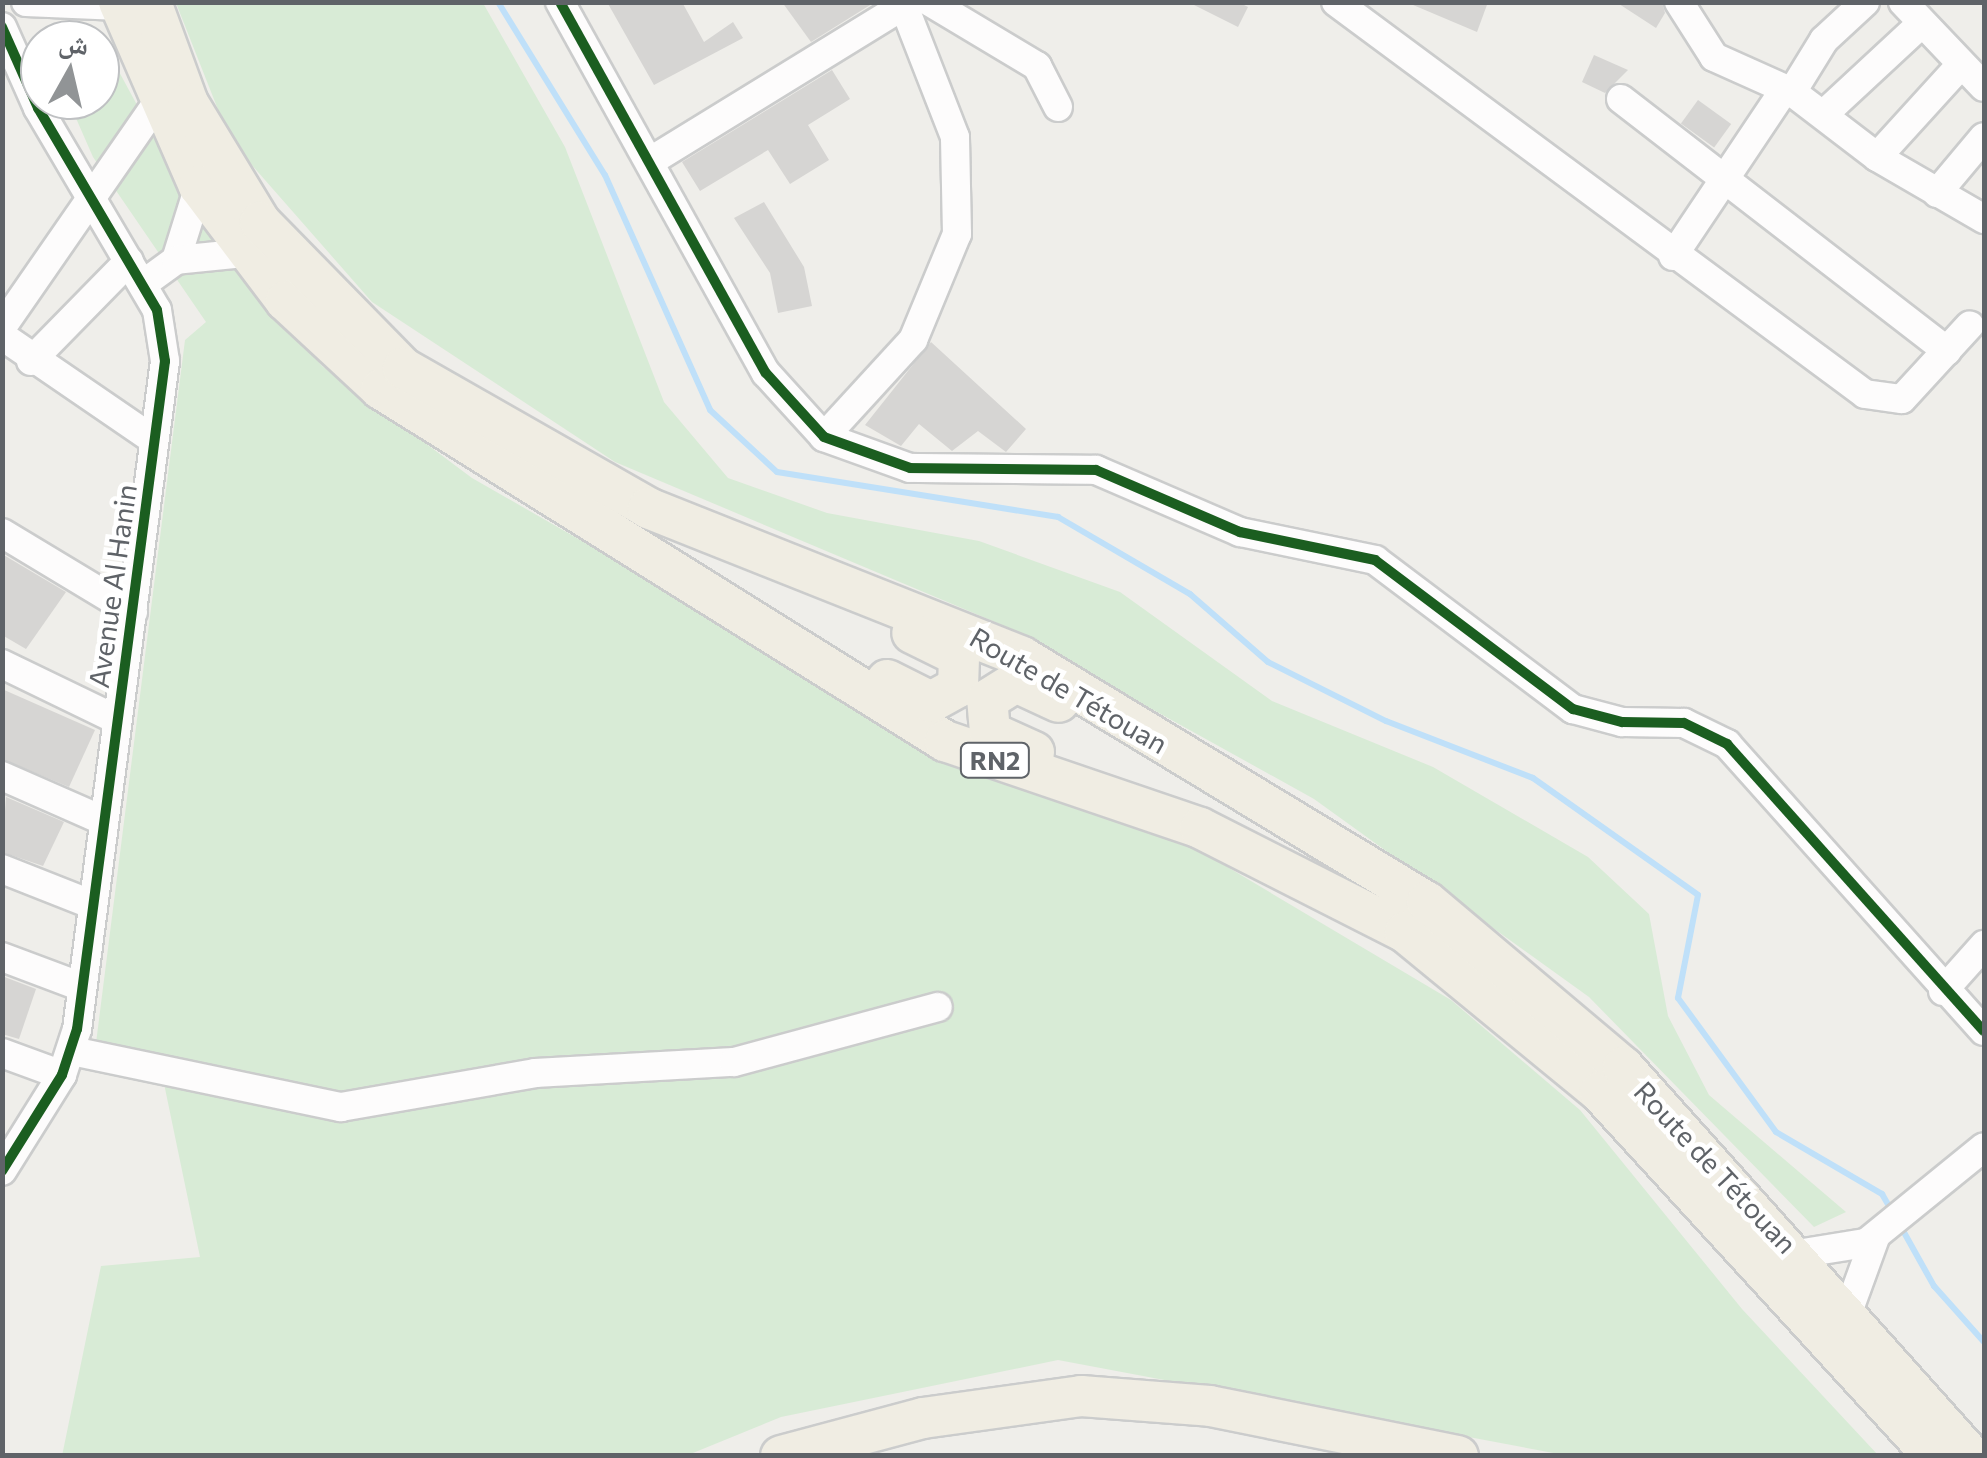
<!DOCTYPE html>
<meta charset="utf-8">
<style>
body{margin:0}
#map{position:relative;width:1987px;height:1458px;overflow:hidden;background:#efeeea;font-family:Commissioner,"Noto Naskh Arabic",sans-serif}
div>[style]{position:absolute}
.green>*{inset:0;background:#d8ebd6}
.stream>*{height:6px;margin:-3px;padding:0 3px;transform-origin:3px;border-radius:3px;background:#bfe0f9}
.building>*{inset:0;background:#d6d5d3;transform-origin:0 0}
.roads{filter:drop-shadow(2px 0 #cbcccc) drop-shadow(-2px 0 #cbcccc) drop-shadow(0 2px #cbcccc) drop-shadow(0 -2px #cbcccc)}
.minor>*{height:28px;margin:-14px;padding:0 14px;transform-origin:14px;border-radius:14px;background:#fdfcfc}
.highway>*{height:40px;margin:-20px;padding:0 20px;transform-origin:20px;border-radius:20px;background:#f0ede3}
.cycleway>*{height:10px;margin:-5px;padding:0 5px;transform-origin:5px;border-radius:5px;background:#1b5e20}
span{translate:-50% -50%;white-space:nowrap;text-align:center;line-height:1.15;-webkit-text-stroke:9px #fff;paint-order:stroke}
.shield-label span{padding:2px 8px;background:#fff;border:2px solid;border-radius:8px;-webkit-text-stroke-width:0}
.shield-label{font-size:25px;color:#5f6368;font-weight:700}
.street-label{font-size:28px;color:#5f6368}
.frame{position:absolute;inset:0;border:5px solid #5f6368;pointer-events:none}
.north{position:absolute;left:20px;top:20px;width:100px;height:100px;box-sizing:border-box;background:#fff;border:2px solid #bfc1c3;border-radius:50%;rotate:8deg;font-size:28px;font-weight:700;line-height:40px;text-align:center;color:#5f6368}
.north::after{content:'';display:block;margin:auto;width:35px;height:45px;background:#919496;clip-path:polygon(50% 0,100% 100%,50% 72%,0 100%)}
</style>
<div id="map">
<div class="green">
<div style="clip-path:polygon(176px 3px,483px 3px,565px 147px,664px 402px,728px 478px,827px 513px,979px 541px,1120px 592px,1272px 701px,1433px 767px,1588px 857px,1649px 914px,1668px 1016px,1709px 1095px,1846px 1212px,1814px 1227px,1589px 997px,1314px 799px,995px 622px,615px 462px,372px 302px,230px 140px)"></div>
<div style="clip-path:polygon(98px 33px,200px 221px,322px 366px,472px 478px,699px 608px,1160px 827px,1451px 1000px,1580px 1110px,1742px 1309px,1878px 1455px,1564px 1455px,1058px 1360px,781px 1417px,688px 1455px,62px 1456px,101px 1266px,200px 1257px,162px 1074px,95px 1051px,185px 340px,206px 322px,93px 157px,68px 100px,100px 100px,100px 40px,69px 40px)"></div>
</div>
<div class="stream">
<div style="left:498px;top:2px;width:203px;rotate:58.3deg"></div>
<div style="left:605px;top:175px;width:257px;rotate:65.9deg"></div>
<div style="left:710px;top:410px;width:91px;rotate:42.8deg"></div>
<div style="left:777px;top:472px;width:285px;rotate:9.1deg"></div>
<div style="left:1058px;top:517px;width:153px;rotate:30.3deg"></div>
<div style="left:1190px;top:594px;width:103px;rotate:41.1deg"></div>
<div style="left:1268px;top:662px;width:132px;rotate:26.6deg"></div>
<div style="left:1386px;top:721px;width:158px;rotate:21.2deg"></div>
<div style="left:1533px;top:778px;width:202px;rotate:35.3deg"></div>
<div style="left:1698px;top:895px;width:105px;rotate:101deg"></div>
<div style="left:1678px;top:998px;width:166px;rotate:53.8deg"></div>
<div style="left:1776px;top:1132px;width:123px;rotate:30.3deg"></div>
<div style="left:1882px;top:1194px;width:20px;rotate:60deg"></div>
<div style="left:1901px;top:1227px;width:68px;rotate:60.8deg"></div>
<div style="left:1934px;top:1286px;width:75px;rotate:48.2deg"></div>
</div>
<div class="building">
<div style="clip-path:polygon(607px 2px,682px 2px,704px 42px,733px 22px,743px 38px,654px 85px)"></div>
<div style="clip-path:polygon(782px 2px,875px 2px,811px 42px)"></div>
<div style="clip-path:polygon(1188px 2px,1238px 2px,1248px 7px,1238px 27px)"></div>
<div style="clip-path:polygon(1406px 2px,1488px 2px,1477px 32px)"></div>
<div style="clip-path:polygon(1616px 2px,1662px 2px,1665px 13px,1656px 28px)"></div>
<div style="clip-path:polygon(1594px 55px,1628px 70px,1605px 93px,1582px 82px)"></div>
<div style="clip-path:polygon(832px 70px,850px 99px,808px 125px,829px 160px,790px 184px,768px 150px,700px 191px,682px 162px)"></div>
<div style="left:1698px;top:100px;width:41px;height:29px;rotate:36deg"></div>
<div style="clip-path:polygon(764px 202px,804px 267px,812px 306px,778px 313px,770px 273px,734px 218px)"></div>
<div style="clip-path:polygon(931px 342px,1026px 429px,1006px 452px,978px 431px,952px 451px,919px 424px,901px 446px,865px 425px)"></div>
<div style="clip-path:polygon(2px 554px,66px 592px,26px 649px,2px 635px)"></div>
<div style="clip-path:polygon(2px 689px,95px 730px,69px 787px,2px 759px)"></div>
<div style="clip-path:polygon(6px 797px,64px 822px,43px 866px,2px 852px)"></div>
<div style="clip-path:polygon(2px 976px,36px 989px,19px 1039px,2px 1034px)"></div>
</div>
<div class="roads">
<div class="minor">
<div style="left:26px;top:2px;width:94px;rotate:2.4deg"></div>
<div style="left:560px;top:2px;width:424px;rotate:61deg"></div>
<div style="left:766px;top:373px;width:86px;rotate:47.8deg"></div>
<div style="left:824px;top:437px;width:91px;rotate:19.8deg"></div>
<div style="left:910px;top:468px;width:186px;rotate:0.6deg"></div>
<div style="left:1096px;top:470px;width:157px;rotate:23.3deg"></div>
<div style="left:1240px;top:532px;width:138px;rotate:11.7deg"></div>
<div style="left:1375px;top:560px;width:248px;rotate:37deg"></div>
<div style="left:1573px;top:709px;width:51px;rotate:14.9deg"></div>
<div style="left:1622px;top:722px;width:62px;rotate:0.9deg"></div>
<div style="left:1684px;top:723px;width:48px;rotate:26deg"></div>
<div style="left:1727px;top:744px;width:385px;rotate:48.2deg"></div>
<div style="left:930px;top:2px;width:125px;rotate:30.9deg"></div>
<div style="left:1037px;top:66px;width:46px;rotate:62.9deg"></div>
<div style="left:1336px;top:2px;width:658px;rotate:36.54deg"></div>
<div style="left:1865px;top:394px;width:37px;rotate:8deg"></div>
<div style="left:1902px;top:399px;width:100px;rotate:-47.4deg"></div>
<div style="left:1679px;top:2px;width:65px;rotate:57.5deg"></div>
<div style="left:1714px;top:57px;width:85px;rotate:24.2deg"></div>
<div style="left:1792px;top:92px;width:107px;rotate:37.4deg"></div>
<div style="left:1877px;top:157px;width:124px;rotate:30.1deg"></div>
<div style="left:1903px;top:2px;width:117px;rotate:46.4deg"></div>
<div style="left:2px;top:27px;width:89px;rotate:66deg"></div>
<div style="left:38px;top:108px;width:234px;rotate:59.5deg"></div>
<div style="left:157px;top:310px;width:52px;rotate:81.1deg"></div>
<div style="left:165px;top:361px;width:674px;rotate:97.5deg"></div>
<div style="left:77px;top:1029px;width:48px;rotate:108.1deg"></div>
<div style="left:62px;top:1075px;width:113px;rotate:122deg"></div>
<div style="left:1792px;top:92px;width:61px;rotate:-58.4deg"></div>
<div style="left:1824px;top:40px;width:56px;rotate:-42.8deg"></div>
<div style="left:1621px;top:99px;width:412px;rotate:37.7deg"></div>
<div style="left:1824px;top:114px;width:132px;rotate:-42.9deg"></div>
<div style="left:1877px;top:157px;width:122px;rotate:-47.7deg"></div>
<div style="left:654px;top:159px;width:299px;rotate:-31.6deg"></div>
<div style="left:1937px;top:193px;width:73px;rotate:-50deg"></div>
<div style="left:1673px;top:256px;width:201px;rotate:-56.2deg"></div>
<div style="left:176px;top:260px;width:77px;rotate:-72.7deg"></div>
<div style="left:143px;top:284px;width:41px;rotate:-36deg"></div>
<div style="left:176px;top:260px;width:69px;rotate:-5.8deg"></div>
<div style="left:2px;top:327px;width:270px;rotate:-55.3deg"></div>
<div style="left:2px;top:336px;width:184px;rotate:34.4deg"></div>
<div style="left:31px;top:361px;width:140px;rotate:-45.6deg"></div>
<div style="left:824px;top:437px;width:132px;rotate:-47.5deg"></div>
<div style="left:913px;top:340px;width:115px;rotate:-67.5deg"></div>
<div style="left:957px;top:234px;width:97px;rotate:-91.2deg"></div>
<div style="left:955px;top:137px;width:141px;rotate:-111.3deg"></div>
<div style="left:2px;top:533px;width:153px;rotate:31.1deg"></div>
<div style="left:2px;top:664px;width:127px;rotate:25.8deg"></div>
<div style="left:2px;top:776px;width:109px;rotate:23.7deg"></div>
<div style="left:2px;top:869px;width:96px;rotate:21.5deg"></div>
<div style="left:2px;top:957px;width:85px;rotate:20.6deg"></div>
<div style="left:1943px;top:991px;width:62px;rotate:-48.3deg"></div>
<div style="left:72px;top:1051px;width:275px;rotate:11.8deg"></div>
<div style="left:341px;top:1107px;width:197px;rotate:-9.9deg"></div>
<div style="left:535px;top:1073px;width:199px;rotate:-3.2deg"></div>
<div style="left:734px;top:1062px;width:211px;rotate:-15.1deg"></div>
<div style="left:2px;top:1053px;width:64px;rotate:20.1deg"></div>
<div style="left:1797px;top:1254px;width:70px;rotate:-9.1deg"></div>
<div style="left:1866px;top:1243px;width:152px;rotate:-39.1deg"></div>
<div style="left:1848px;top:1312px;width:79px;rotate:-70deg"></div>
</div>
<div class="highway">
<div style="left:119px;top:2px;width:201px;rotate:66.5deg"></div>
<div style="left:199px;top:186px;width:144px;rotate:52.9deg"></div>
<div style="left:286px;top:301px;width:129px;rotate:42.8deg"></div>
<div style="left:381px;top:389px;width:665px;rotate:31.97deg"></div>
<div style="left:945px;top:741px;width:269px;rotate:18.8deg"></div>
<div style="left:1200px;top:828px;width:230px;rotate:26.9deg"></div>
<div style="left:1405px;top:932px;width:252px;rotate:39.4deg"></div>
<div style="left:1600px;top:1092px;width:494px;rotate:47.5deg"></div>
<div style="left:151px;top:2px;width:108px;rotate:69.9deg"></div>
<div style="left:188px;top:103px;width:139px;rotate:58.8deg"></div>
<div style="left:260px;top:222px;width:204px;rotate:45.6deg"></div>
<div style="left:403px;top:368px;width:282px;rotate:29.7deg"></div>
<div style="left:648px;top:508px;width:403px;rotate:21.7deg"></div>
<div style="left:1022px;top:657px;width:473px;rotate:31.2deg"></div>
<div style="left:1427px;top:902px;width:256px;rotate:40.1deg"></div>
<div style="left:1623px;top:1067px;width:522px;rotate:48.18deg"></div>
<div style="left:887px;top:680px;width:49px;rotate:26.6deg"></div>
<div style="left:931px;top:702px;width:31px;rotate:-29deg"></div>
<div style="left:958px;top:687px;width:31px;rotate:-88deg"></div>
<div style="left:959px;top:656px;width:52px;rotate:-153.9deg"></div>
<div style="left:1034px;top:752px;width:48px;rotate:-155.6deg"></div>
<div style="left:990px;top:732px;width:32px;rotate:-95deg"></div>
<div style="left:987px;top:700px;width:34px;rotate:-32deg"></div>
<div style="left:1016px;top:682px;width:47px;rotate:24.9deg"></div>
<div style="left:781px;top:1456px;width:147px;rotate:-15deg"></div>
<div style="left:923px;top:1418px;width:160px;rotate:-7.9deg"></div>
<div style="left:1081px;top:1396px;width:129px;rotate:4.4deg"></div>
<div style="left:1210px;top:1406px;width:253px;rotate:11.4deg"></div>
</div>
</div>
<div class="cycleway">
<div style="left:560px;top:2px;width:424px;rotate:61deg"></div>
<div style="left:766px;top:373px;width:86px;rotate:47.8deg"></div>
<div style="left:824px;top:437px;width:91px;rotate:19.8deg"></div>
<div style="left:910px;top:468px;width:186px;rotate:0.6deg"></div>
<div style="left:1096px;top:470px;width:157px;rotate:23.3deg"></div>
<div style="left:1240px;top:532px;width:138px;rotate:11.7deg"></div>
<div style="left:1375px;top:560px;width:248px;rotate:37deg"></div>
<div style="left:1573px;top:709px;width:51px;rotate:14.9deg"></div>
<div style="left:1622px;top:722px;width:62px;rotate:0.9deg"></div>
<div style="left:1684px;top:723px;width:48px;rotate:26deg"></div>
<div style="left:1727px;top:744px;width:385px;rotate:48.2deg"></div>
<div style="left:2px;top:27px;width:89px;rotate:66deg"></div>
<div style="left:38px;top:108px;width:234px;rotate:59.5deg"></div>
<div style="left:157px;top:310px;width:52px;rotate:81.1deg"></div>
<div style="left:165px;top:361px;width:674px;rotate:97.5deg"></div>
<div style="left:77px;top:1029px;width:48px;rotate:108.1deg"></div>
<div style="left:62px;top:1075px;width:113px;rotate:122deg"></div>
</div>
<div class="shield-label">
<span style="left:995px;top:760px">RN2</span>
</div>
<div class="street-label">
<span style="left:112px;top:586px;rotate:-82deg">Avenue Al Hanin</span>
<span style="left:1069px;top:690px;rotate:30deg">Route de Tétouan</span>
<span style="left:1716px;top:1167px;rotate:47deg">Route de Tétouan</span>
</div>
<div class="frame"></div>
<div class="north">ش</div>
</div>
